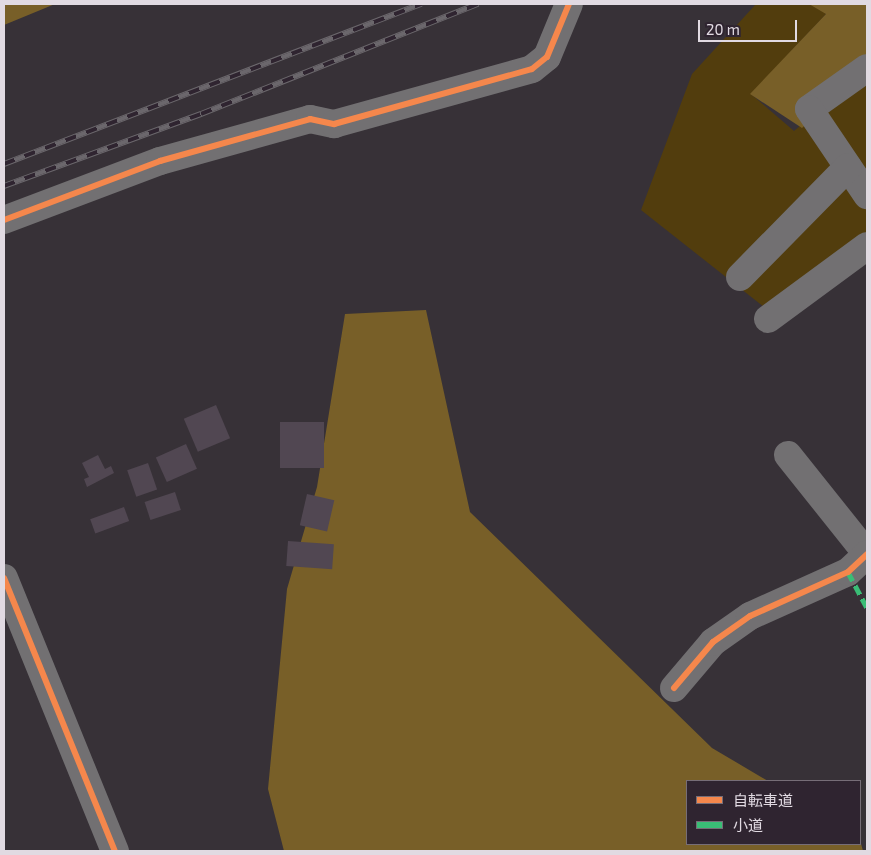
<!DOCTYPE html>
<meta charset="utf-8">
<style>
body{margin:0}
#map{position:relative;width:871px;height:855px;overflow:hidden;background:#373137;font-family:"Exo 2","Noto Sans JP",sans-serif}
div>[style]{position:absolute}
.green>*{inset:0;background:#523d0d}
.forest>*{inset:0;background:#785f28}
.building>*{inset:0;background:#514752;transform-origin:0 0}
.minor>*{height:28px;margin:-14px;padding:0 14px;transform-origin:14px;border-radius:14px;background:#727072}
.rail>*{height:5.5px;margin-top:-2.75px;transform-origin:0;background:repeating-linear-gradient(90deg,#2f2430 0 11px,#6b676c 0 22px);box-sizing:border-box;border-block:1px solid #6b676c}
.quiet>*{height:5px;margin-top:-2.5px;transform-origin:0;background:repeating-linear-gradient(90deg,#3abd76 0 10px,transparent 0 15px)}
.cycleway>*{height:6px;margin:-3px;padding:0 3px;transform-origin:3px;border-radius:3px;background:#f5874c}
span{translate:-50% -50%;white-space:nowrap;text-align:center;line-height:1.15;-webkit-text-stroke:4px #2f2430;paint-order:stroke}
.frame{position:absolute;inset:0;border:5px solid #e1dae2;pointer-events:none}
.legend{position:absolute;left:686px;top:780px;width:175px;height:65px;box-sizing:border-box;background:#2f2430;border:1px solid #766d77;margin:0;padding:6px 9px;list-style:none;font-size:15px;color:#e1dae2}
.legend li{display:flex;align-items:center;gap:10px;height:25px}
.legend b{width:25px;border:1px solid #766d77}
.scale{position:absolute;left:698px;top:20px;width:99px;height:22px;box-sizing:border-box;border:2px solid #e1dae2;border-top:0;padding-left:6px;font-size:15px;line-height:18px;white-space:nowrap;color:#e1dae2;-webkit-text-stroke:4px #2f2430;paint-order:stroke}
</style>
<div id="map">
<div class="green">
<div style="clip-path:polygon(756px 4px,815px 4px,826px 14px,751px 94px,794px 131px,867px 69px,867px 234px,769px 311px,641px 210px,692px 74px)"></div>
</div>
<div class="forest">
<div style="clip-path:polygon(4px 4px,55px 4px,4px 25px)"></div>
<div style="clip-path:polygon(809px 4px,867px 4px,867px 77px,856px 76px,802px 128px,750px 94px,826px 14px)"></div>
<div style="clip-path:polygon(426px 310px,470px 512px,712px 748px,768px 781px,687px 781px,687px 844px,860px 844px,860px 840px,863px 851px,284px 851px,268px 789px,287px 589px,317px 487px,345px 314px)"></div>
</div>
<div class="building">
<div style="left:216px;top:405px;width:36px;height:35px;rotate:67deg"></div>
<div style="left:280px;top:422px;width:44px;height:46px"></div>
<div style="left:186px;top:444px;width:27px;height:33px;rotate:66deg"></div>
<div style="clip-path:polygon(98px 455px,105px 469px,111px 466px,114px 473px,87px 487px,84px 479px,89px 477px,82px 463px)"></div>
<div style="left:148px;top:463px;width:28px;height:22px;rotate:71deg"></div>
<div style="left:175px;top:492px;width:19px;height:32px;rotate:72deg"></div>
<div style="left:307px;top:494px;width:28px;height:32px;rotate:13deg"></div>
<div style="left:124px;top:507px;width:15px;height:36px;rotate:70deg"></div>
<div style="left:288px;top:541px;width:46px;height:25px;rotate:4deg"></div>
</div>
<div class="minor">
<div style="left:867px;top:68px;width:71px;rotate:144.7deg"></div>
<div style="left:809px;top:109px;width:104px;rotate:56deg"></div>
<div style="left:4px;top:220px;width:167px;rotate:-20.7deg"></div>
<div style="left:160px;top:161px;width:156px;rotate:-15.6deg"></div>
<div style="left:310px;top:119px;width:25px;rotate:12deg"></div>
<div style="left:334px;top:124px;width:205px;rotate:-15.5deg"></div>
<div style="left:532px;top:69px;width:19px;rotate:-39deg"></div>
<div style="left:547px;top:57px;width:57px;rotate:-67.5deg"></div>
<div style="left:740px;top:277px;width:154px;rotate:-45.5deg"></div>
<div style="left:768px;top:319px;width:123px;rotate:-36.4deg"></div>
<div style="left:788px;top:455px;width:127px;rotate:51.4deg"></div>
<div style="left:4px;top:578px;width:295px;rotate:67.9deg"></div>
<div style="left:674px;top:688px;width:60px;rotate:-49.7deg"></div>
<div style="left:713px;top:642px;width:45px;rotate:-35.1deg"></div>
<div style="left:750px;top:616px;width:107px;rotate:-24.2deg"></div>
<div style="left:848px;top:572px;width:26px;rotate:-43deg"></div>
</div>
<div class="rail">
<div style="left:4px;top:164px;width:447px;rotate:-21deg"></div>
<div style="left:4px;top:186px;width:210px;rotate:-20.1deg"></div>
<div style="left:201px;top:114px;width:298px;rotate:-21.7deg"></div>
</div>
<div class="quiet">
<div style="left:848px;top:572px;width:40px;rotate:62deg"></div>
</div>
<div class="cycleway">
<div style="left:4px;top:220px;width:167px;rotate:-20.7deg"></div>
<div style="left:160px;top:161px;width:156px;rotate:-15.6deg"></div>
<div style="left:310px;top:119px;width:25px;rotate:12deg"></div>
<div style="left:334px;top:124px;width:205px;rotate:-15.5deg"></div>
<div style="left:532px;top:69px;width:19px;rotate:-39deg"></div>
<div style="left:547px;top:57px;width:57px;rotate:-67.5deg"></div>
<div style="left:4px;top:578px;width:295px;rotate:67.9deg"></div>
<div style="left:674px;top:688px;width:60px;rotate:-49.7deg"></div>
<div style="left:713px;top:642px;width:45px;rotate:-35.1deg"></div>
<div style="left:750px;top:616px;width:107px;rotate:-24.2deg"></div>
<div style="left:848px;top:572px;width:26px;rotate:-43deg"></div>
</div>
<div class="frame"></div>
<ul class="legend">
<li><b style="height:6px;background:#f5874c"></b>自転車道</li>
<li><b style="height:6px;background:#3abd76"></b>小道</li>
</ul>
<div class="scale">20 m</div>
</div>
